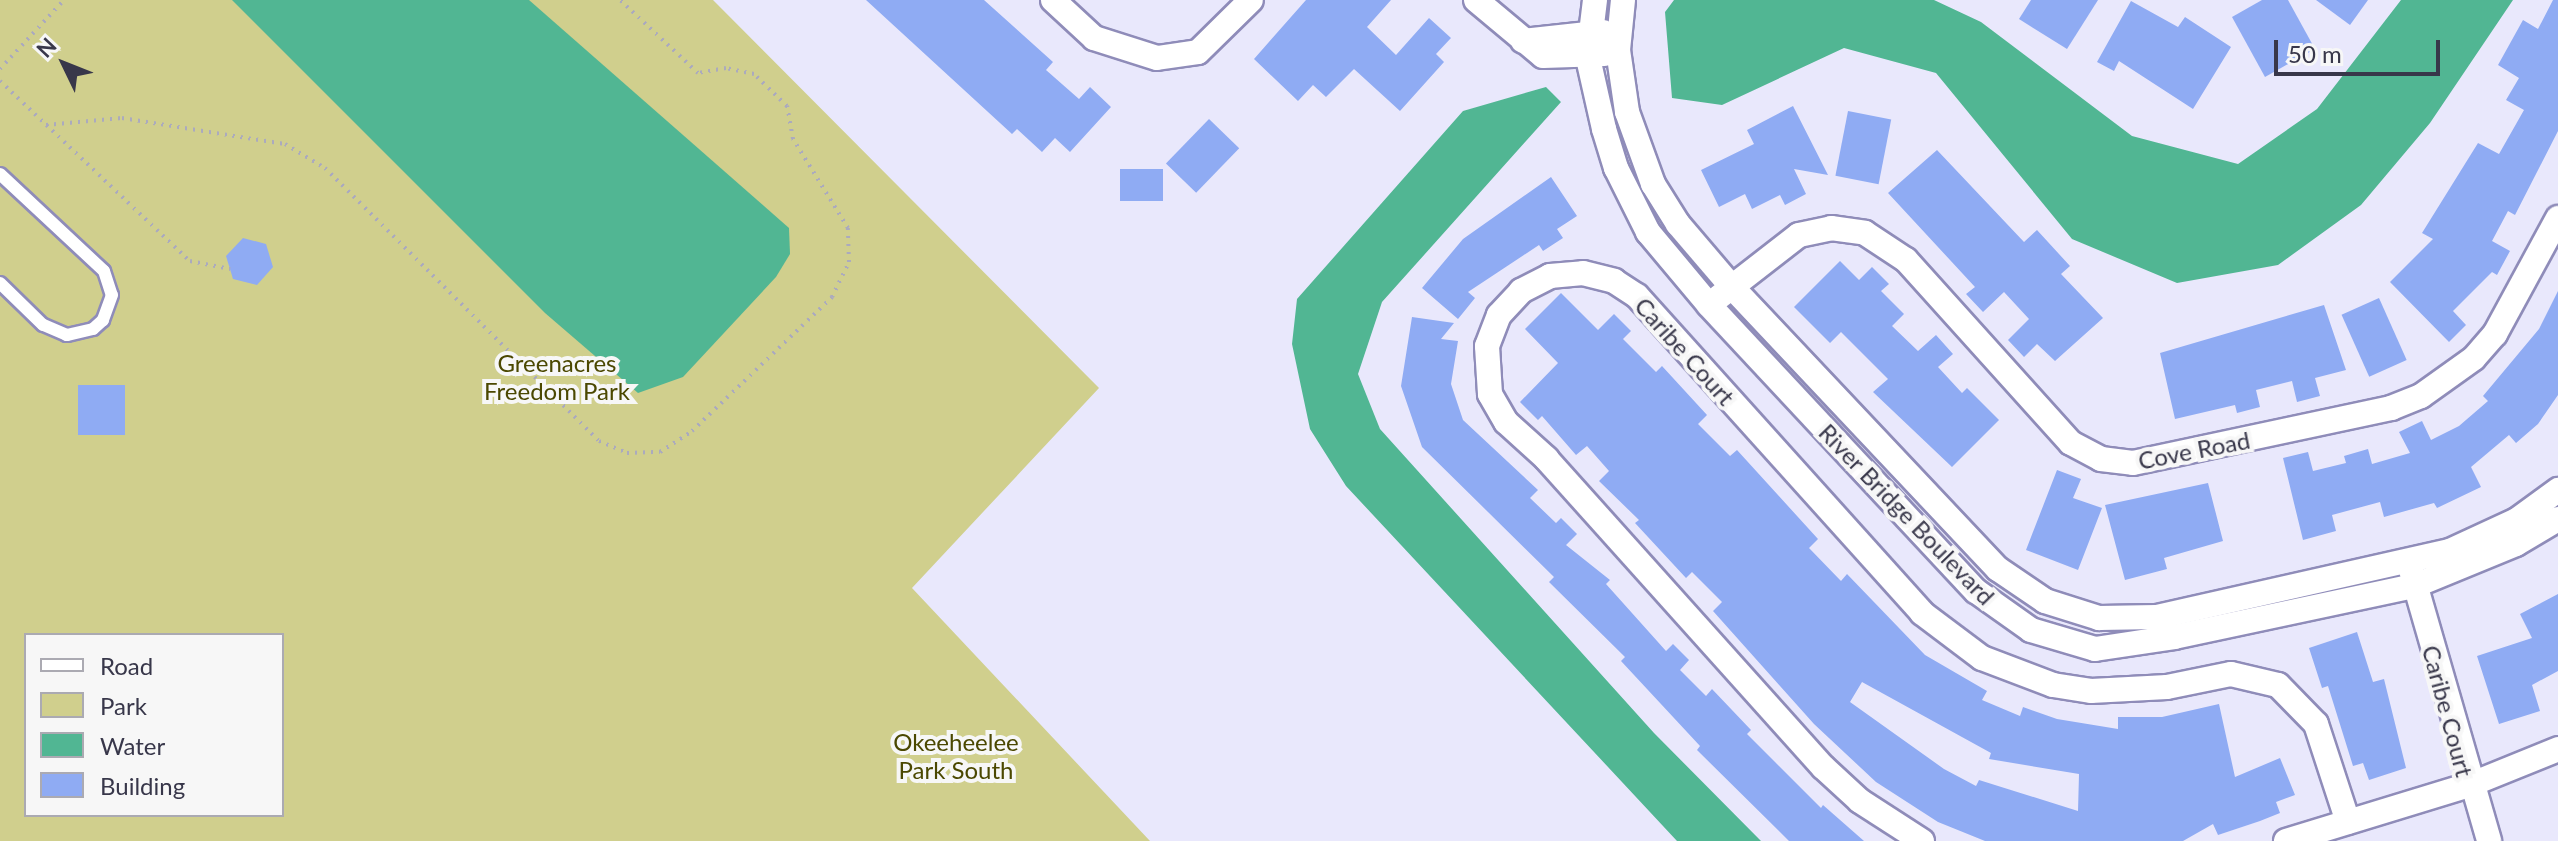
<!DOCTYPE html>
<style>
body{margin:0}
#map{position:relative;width:2558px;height:841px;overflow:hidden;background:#e9e8fc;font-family:Lato,sans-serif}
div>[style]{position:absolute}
.green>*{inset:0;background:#d0cf8d}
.water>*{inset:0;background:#51b693}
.building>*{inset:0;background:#8fabf3;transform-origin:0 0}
.path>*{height:4px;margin-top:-2px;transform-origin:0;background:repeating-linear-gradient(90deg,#abaabe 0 2px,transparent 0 8px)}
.roads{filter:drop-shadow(2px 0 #8f8cb9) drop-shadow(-2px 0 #8f8cb9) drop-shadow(0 2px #8f8cb9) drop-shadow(0 -2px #8f8cb9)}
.lane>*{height:12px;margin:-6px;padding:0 6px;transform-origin:6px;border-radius:6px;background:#fff}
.street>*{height:24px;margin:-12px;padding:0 12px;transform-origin:12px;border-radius:12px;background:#fff}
span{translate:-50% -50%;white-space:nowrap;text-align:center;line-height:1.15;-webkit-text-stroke:8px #f7f7f7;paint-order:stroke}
.street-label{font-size:24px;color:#38374a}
.park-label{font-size:24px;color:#4b4801}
.legend{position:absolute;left:24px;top:633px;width:260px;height:184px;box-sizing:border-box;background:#f7f7f7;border:2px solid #abaab2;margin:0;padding:10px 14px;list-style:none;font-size:24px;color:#38374a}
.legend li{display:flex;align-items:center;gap:16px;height:40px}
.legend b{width:40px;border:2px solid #abaab2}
.north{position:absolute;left:24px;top:24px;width:80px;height:80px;-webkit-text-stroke:6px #f7f7f7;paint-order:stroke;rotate:313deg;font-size:22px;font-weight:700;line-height:32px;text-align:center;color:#38374a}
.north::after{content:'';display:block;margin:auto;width:28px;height:36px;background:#38374a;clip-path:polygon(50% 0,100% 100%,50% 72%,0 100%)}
.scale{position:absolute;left:2274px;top:40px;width:166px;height:36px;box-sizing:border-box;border:4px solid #38374a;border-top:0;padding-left:10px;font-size:24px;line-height:28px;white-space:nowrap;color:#38374a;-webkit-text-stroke:6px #f7f7f7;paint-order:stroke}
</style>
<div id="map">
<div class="green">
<div style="clip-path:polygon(evenodd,0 0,713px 0,1099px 388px,912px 588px,1150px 841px,0 841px,0 0,26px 635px,282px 635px,282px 815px,26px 815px,26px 635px)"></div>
</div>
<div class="water">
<div style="clip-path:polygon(232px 0,529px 0,789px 228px,790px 254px,776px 277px,683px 377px,638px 393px,545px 313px)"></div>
<div style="clip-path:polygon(1674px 0,1934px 0,1981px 22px,2132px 136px,2238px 164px,2317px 109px,2401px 0,2513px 0,2430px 123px,2361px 205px,2278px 265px,2177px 283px,2072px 239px,1936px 73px,1844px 48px,1722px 105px,1672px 98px,1665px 12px)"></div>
<div style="clip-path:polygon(1546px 87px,1561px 102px,1382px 302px,1358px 374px,1380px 429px,1654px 733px,1761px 841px,1677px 841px,1346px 486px,1310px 429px,1292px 344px,1297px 299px,1463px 111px)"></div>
</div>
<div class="building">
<div style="clip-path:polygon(866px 0,984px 0,1053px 62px,1046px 70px,1079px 99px,1090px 87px,1111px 107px,1070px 152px,1055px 138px,1042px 152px,1017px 129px,1012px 134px)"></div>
<div style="clip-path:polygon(1306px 0,1391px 0,1367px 27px,1396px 55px,1429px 18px,1451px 38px,1436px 54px,1444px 62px,1400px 111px,1354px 69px,1326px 97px,1313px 85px,1298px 101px,1254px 59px)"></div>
<div style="clip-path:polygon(2031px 0,2098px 0,2067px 49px,2019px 19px)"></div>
<div style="clip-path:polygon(2262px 0,2288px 0,2315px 49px,2265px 77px,2232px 17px)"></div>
<div style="clip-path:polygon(2316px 0,2368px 0,2350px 25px)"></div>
<div style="clip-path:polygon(2553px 0,2558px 0,2558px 131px,2515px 215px,2508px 211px,2492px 241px,2510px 251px,2497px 275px,2492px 272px,2453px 311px,2466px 325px,2449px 342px,2390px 282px,2433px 239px,2422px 233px,2478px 143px,2499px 154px,2524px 110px,2506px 100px,2519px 78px,2498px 65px,2523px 20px,2538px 29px)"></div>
<div style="clip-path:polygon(2131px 1px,2178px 27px,2185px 17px,2231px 47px,2193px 109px,2119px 61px,2114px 71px,2097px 62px)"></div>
<div style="clip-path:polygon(1793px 106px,1828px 175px,1794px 169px,1806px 194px,1785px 205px,1780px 195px,1752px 209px,1745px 194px,1719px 207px,1701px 170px,1754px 144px,1747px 130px)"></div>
<div style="left:1848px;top:111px;width:44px;height:66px;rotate:11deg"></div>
<div style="left:1209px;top:119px;width:42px;height:62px;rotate:44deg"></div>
<div style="clip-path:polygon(1937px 150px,2024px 242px,2037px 230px,2070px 266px,2061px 274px,2103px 318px,2055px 361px,2037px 344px,2024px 357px,2008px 340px,2029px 319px,2004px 292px,1983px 312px,1966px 294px,1975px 287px,1888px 193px)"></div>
<div style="left:1120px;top:169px;width:43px;height:32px"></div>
<div style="clip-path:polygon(1551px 177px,1577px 216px,1557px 229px,1563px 238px,1543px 251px,1539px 245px,1468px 292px,1475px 298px,1458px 319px,1422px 288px,1463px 239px)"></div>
<div style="clip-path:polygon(243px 238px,266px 244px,273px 267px,257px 285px,233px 279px,226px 256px)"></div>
<div style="clip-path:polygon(1840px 261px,1859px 280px,1872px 267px,1889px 284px,1881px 291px,1904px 314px,1892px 326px,1918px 351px,1936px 335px,1953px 354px,1938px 367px,1962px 393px,1967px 388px,1999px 420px,1952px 467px,1873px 392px,1888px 379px,1841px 332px,1830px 343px,1794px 307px)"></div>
<div style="clip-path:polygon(2558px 291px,2558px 395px,2538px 424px,2516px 443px,2509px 435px,2471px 467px,2481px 487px,2437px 508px,2434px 503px,2384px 517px,2380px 502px,2332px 515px,2336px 531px,2303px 540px,2283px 458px,2308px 452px,2313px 471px,2346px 463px,2344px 456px,2368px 449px,2372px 464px,2410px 453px,2399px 432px,2422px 421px,2431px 440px,2459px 426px,2488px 401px,2483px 396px,2539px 329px)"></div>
<div style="clip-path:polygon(evenodd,1561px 293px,1598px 330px,1614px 314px,1631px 331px,1623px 339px,1656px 372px,1662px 366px,1707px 415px,1698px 424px,1730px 456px,1737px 450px,1818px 539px,1809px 548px,1841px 581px,1847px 574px,1925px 655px,1987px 691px,1982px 700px,2020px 716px,2023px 707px,2057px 719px,2118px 729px,2118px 717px,2162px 717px,2219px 704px,2235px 777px,2280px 758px,2295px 795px,2276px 802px,2280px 813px,2260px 821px,2218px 835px,2213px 824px,2183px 841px,1985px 841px,1938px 822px,1876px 782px,1814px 724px,1713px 611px,1722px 602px,1692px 572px,1686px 578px,1635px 523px,1639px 520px,1599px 481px,1609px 471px,1587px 446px,1576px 455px,1542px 416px,1538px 420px,1520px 402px,1558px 363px,1525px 329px,1561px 293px,1862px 682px,1991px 753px,1989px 759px,2079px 774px,2078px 811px,1979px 780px,1976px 786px,1944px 769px,1850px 702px,1862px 682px)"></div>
<div style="left:2379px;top:298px;width:68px;height:41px;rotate:66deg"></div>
<div style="clip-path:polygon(2324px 305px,2346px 370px,2315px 378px,2320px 396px,2297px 402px,2292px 381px,2256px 390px,2260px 407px,2237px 413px,2235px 405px,2175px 419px,2160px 353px)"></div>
<div style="clip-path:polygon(1412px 317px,1454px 323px,1441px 339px,1458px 341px,1451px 384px,1463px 420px,1538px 490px,1530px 498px,1556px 523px,1561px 518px,1577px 534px,1566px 545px,1610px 580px,1606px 584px,1666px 651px,1673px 644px,1689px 660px,1680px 670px,1706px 696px,1712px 689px,1751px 730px,1747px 734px,1821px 808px,1823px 805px,1864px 841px,1789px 841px,1697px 750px,1700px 746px,1621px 661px,1625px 657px,1549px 582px,1554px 577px,1422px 447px,1401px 386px)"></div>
<div style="left:125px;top:385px;width:50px;height:47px;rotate:90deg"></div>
<div style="clip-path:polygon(2057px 470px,2081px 479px,2073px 498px,2102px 508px,2078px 570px,2026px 550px)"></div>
<div style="clip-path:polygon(2208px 483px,2223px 541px,2164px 558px,2167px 569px,2125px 580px,2105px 505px)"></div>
<div style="clip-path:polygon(2558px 594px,2558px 671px,2532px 685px,2540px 711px,2499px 724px,2477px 656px,2532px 638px,2520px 614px)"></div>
<div style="clip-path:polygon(2357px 632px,2373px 682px,2384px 679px,2406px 768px,2369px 780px,2363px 763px,2353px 766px,2328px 686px,2322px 688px,2309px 648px)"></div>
</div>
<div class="path">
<div style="left:0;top:69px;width:94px;rotate:-47.2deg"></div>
<div style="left:0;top:81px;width:262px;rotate:43.5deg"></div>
<div style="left:190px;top:261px;width:41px;rotate:11.3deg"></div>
<div style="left:46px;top:125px;width:76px;rotate:-5.3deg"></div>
<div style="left:122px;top:118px;width:165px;rotate:9.1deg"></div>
<div style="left:285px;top:144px;width:47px;rotate:31deg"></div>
<div style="left:325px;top:168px;width:387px;rotate:44.9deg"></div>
<div style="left:599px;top:441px;width:30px;rotate:23deg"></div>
<div style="left:627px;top:453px;width:33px;rotate:-2deg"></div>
<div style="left:660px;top:452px;width:38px;rotate:-33deg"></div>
<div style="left:692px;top:431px;width:194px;rotate:-43.7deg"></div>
<div style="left:832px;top:297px;width:39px;rotate:-64deg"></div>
<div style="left:849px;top:262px;width:34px;rotate:-92deg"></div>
<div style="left:848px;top:228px;width:105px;rotate:-121.7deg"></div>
<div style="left:793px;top:139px;width:34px;rotate:-100deg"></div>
<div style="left:787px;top:106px;width:46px;rotate:-135.9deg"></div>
<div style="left:754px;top:74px;width:29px;rotate:-168deg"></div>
<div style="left:726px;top:68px;width:28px;rotate:170deg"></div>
<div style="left:698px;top:73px;width:107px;rotate:-136.9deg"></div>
</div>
<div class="roads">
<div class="lane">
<div style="left:0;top:174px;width:142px;rotate:43deg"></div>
<div style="left:104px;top:271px;width:25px;rotate:72deg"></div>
<div style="left:112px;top:295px;width:27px;rotate:110deg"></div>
<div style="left:103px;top:320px;width:13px;rotate:138deg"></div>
<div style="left:93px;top:329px;width:27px;rotate:167deg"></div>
<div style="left:67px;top:335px;width:26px;rotate:-157deg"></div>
<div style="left:43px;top:325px;width:60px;rotate:-135.7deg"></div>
</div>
<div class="street">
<div style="left:1053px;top:0;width:56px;rotate:42.8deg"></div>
<div style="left:1094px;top:38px;width:66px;rotate:17.6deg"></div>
<div style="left:1157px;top:58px;width:41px;rotate:-8.3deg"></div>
<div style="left:1198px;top:52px;width:74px;rotate:-44.5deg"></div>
<div style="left:1476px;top:0;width:87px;rotate:39.9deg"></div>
<div style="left:1543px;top:56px;width:61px;rotate:-1.9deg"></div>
<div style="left:1595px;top:0;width:58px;rotate:96.9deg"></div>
<div style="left:1588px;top:58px;width:73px;rotate:77.3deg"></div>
<div style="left:1604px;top:129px;width:41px;rotate:72.9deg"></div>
<div style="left:1616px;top:168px;width:72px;rotate:63.4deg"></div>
<div style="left:1648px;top:232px;width:95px;rotate:50.1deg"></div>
<div style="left:1709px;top:305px;width:391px;rotate:47deg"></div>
<div style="left:1976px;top:591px;width:67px;rotate:35.3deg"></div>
<div style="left:2031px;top:630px;width:67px;rotate:16.5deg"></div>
<div style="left:2095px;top:649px;width:80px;rotate:-8.6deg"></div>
<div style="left:2174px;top:637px;width:245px;rotate:-12deg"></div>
<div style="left:2414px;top:586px;width:110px;rotate:-22.4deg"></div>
<div style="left:2516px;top:544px;width:49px;rotate:-30.8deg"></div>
<div style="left:1623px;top:0;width:50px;rotate:95.7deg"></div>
<div style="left:1618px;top:50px;width:63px;rotate:81.7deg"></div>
<div style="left:1627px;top:112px;width:77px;rotate:70.1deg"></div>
<div style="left:1653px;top:184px;width:47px;rotate:58deg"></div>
<div style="left:1678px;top:224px;width:82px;rotate:49.5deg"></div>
<div style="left:1731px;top:286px;width:389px;rotate:46.7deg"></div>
<div style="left:1998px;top:569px;width:57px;rotate:34.2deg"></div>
<div style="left:2045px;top:601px;width:57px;rotate:17.5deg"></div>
<div style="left:2099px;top:618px;width:58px;rotate:-1deg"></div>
<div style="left:2157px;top:617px;width:300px;rotate:-12.7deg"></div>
<div style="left:2450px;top:551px;width:74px;rotate:-24.8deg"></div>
<div style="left:2517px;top:520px;width:51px;rotate:-36.2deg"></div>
<div style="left:1523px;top:41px;width:81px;rotate:-6.3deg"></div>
<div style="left:1719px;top:297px;width:101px;rotate:-37.8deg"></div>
<div style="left:1799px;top:235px;width:33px;rotate:-12deg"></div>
<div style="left:1831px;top:228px;width:34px;rotate:8deg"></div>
<div style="left:1865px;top:233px;width:49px;rotate:33.4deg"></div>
<div style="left:1906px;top:260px;width:246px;rotate:48deg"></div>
<div style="left:2071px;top:443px;width:34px;rotate:28deg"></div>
<div style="left:2101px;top:459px;width:32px;rotate:7deg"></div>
<div style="left:2133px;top:463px;width:264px;rotate:-12deg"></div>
<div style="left:2391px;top:408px;width:32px;rotate:-22deg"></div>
<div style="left:2421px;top:396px;width:65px;rotate:-35.6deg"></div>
<div style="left:2474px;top:358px;width:32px;rotate:-49deg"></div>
<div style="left:2495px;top:334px;width:132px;rotate:-61.5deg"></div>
<div style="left:2411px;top:570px;width:282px;rotate:73.9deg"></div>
<div style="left:1922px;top:841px;width:74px;rotate:-147.2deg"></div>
<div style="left:1860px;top:801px;width:50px;rotate:-137.4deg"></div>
<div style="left:1823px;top:767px;width:414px;rotate:-131.9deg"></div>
<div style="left:1547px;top:459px;width:55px;rotate:-137.9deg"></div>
<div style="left:1506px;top:422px;width:32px;rotate:-120deg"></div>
<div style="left:1490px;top:394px;width:48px;rotate:-93.6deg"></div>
<div style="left:1487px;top:346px;width:33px;rotate:-69deg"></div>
<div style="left:1499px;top:315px;width:33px;rotate:-47deg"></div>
<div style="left:1521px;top:291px;width:33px;rotate:-27deg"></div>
<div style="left:1550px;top:276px;width:33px;rotate:-5deg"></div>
<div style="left:1583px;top:273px;width:32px;rotate:14deg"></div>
<div style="left:1614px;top:281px;width:27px;rotate:33deg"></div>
<div style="left:1637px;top:296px;width:426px;rotate:48deg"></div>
<div style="left:1922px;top:613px;width:75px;rotate:36.9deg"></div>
<div style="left:1982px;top:658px;width:76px;rotate:20.8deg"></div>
<div style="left:2053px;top:685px;width:38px;rotate:9deg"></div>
<div style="left:2091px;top:691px;width:76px;rotate:-3deg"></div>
<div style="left:2167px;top:687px;width:65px;rotate:-11.5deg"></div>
<div style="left:2231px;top:674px;width:48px;rotate:13.2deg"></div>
<div style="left:2278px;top:685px;width:54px;rotate:45.7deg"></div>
<div style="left:2316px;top:724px;width:103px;rotate:71.9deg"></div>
<div style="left:2286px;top:841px;width:195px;rotate:-17deg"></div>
<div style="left:2472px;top:784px;width:93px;rotate:-22.1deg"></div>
</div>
</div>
<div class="street-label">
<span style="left:1685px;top:351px;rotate:48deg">Caribe Court</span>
<span style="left:2194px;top:450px;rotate:-11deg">Cove Road</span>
<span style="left:1907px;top:514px;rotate:46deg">River Bridge Boulevard</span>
<span style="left:2448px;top:711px;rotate:75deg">Caribe Court</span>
</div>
<div class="park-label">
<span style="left:557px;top:377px">Greenacres<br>Freedom Park</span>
<span style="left:956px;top:756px">Okeeheelee<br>Park South</span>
</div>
<ul class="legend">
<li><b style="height:10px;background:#fff"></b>Road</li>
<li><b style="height:22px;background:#d0cf8d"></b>Park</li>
<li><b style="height:22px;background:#51b693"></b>Water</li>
<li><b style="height:22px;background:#8fabf3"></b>Building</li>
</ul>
<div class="north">N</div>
<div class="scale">50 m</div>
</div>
